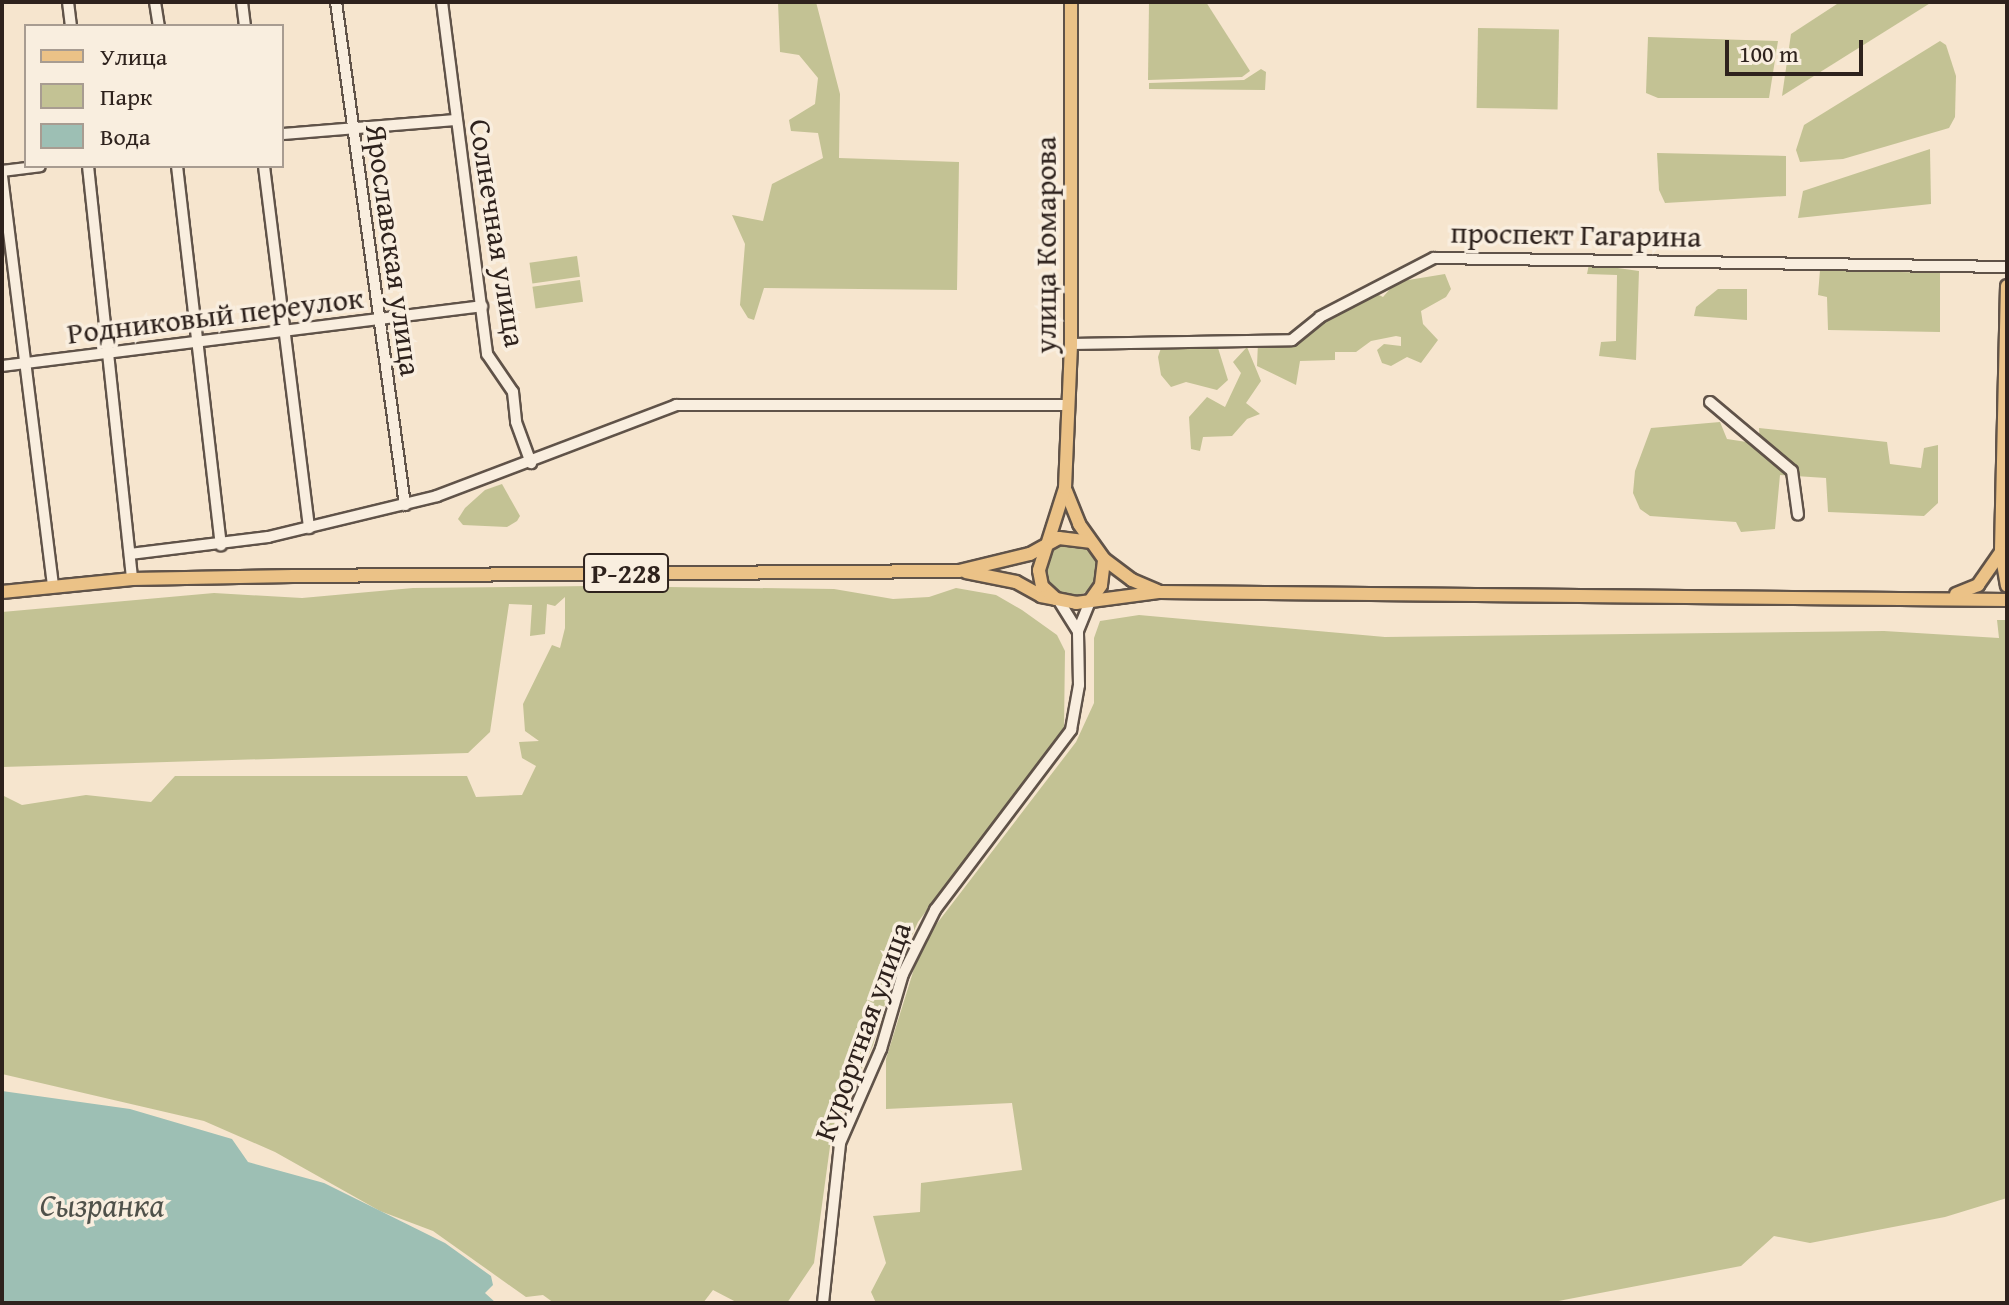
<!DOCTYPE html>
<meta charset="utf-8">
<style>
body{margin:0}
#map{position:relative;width:2009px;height:1305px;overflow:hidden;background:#f6e5ce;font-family:"Gentium Book Plus",serif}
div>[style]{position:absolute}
.green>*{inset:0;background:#c3c294;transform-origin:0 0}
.round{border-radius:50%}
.water>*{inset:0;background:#9dbfb4}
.roads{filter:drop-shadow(2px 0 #605349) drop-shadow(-2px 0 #605349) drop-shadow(0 2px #605349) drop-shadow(0 -2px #605349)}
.minor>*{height:10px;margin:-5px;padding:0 5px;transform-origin:5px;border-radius:5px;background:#f9eedf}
.major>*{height:12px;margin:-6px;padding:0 6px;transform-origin:6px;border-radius:6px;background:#ebc287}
span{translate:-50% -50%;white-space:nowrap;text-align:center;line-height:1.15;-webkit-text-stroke:7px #f9eedf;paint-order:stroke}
.shield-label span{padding:2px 6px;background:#f9eedf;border:2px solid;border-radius:6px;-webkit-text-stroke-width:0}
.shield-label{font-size:28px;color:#2e221d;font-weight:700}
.street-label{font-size:30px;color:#2e221d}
.water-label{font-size:32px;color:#4f514a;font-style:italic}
.frame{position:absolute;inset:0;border:4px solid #2e221d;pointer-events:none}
.legend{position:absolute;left:24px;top:24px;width:260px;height:144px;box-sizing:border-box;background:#f9eedf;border:2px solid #a89c91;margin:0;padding:10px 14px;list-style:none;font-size:24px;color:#2e221d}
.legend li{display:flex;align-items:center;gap:16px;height:40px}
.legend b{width:40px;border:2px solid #a89c91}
.scale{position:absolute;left:1725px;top:40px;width:138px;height:36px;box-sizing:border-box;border:4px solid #2e221d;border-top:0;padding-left:10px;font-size:24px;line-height:28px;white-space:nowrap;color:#2e221d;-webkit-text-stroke:6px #f9eedf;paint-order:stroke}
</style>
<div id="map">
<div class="green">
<div style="clip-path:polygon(778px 2px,816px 2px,840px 94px,839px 158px,959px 162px,957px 290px,764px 288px,754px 320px,748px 318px,740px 305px,745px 244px,732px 215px,763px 221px,772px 184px,823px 158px,818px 133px,791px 131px,789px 120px,815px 104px,818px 78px,799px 55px,780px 52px)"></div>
<div style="clip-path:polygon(1149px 2px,1206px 2px,1250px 71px,1242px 77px,1148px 80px)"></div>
<div style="clip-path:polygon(1840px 2px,1932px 2px,1782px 96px,1791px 34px)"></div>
<div style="left:1478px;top:28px;width:81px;height:80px;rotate:1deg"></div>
<div style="clip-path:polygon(1648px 37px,1778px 41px,1769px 98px,1658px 98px,1646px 93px)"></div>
<div style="clip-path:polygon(1940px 41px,1946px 45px,1956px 76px,1955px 117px,1949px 128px,1843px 159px,1800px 162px,1796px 150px,1804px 125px)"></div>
<div style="clip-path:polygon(1261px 69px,1266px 72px,1265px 90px,1149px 89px,1149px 83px,1244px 80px)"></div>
<div style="clip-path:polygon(1930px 149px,1931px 204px,1798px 218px,1803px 191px)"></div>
<div style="clip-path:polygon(1657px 153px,1786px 156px,1786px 196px,1665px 203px,1659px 190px)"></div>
<div style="left:577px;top:256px;width:21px;height:48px;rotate:82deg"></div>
<div style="clip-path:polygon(1589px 264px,1639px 271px,1636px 360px,1599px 356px,1601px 342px,1616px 341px,1617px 275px,1587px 274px)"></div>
<div style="clip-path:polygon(1820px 270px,1940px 273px,1940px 332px,1828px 330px,1827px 297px,1818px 295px)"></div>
<div style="clip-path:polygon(1445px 274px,1451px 289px,1446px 297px,1421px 311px,1423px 324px,1438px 340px,1421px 363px,1407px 357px,1391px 366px,1382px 363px,1377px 350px,1384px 344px,1401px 346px,1401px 337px,1396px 336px,1371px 341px,1356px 352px,1335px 352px,1335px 360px,1300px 361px,1296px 385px,1257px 366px,1258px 342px,1293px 341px,1320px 319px,1373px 292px,1383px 297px,1396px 282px)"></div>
<div style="left:580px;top:280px;width:22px;height:48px;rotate:82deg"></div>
<div style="clip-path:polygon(1718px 289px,1747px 289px,1747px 320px,1694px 316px,1696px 307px)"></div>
<div style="clip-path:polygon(1170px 346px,1218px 348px,1228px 380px,1217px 390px,1186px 382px,1171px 387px,1161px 375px,1158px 357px,1161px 348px)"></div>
<div style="clip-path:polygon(1247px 347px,1261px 381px,1246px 403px,1260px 414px,1247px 419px,1232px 436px,1203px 437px,1200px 451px,1191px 449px,1189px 417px,1207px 397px,1225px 407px,1241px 373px,1233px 362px)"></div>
<div style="clip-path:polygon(1720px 422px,1727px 439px,1760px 444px,1759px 428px,1887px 442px,1890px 464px,1921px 468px,1924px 448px,1938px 445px,1938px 503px,1924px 516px,1828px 512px,1826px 478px,1780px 475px,1775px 529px,1741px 532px,1736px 522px,1650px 516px,1640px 509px,1633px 493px,1635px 471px,1651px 428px)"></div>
<div style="clip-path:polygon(502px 484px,520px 516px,517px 521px,507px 527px,463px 525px,458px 519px,465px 508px,485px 490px)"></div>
<div class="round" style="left:1045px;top:542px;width:54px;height:54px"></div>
<div style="clip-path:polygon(591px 586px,834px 589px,893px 599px,929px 597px,956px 588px,996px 595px,1022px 610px,1057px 635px,1065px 651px,1064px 728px,918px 922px,892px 980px,873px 1045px,832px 1132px,814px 1263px,787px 1303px,738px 1303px,713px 1290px,703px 1303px,554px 1303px,543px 1295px,526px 1297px,433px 1231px,380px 1211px,275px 1152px,204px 1121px,2px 1074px,2px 795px,22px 805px,86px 795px,151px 802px,175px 776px,467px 776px,476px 797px,522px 795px,536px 766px,522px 758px,519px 742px,539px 741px,525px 731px,523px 704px,552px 645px,560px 648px,565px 628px,565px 597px,555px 606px,547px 604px,545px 634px,530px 636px,532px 605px,509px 604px,490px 732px,468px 753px,2px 767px,2px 612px,214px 593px,302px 598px,413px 588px)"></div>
<div style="clip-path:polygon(1139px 615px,1385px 637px,1884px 631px,1999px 638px,1997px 620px,2007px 620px,2007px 1198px,1945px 1217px,1810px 1243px,1774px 1236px,1741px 1266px,1548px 1303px,876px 1303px,871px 1292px,886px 1263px,873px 1216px,920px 1212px,921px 1183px,1022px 1170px,1012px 1103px,886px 1109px,886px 1059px,922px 943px,1076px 742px,1094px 703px,1094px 638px,1100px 621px)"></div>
</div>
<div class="water">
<div style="clip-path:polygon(2px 1091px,130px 1109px,232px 1139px,248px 1162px,324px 1183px,445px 1243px,491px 1276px,493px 1285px,485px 1293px,496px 1303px,2px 1303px)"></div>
</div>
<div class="roads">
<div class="minor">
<div style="left:68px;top:2px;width:24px;rotate:83deg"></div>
<div style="left:155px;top:2px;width:24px;rotate:81deg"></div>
<div style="left:242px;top:2px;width:24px;rotate:83deg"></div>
<div style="left:336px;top:2px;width:508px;rotate:82.19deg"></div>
<div style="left:442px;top:2px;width:355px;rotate:82.7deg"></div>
<div style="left:487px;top:354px;width:46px;rotate:55.6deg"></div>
<div style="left:513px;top:392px;width:30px;rotate:84deg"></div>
<div style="left:516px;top:422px;width:44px;rotate:69.9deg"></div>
<div style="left:282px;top:134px;width:175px;rotate:-4.6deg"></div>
<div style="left:88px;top:166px;width:415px;rotate:83.9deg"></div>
<div style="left:177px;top:166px;width:382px;rotate:83.4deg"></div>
<div style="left:264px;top:166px;width:365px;rotate:82.9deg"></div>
<div style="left:2px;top:171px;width:38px;rotate:-7deg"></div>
<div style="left:2px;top:176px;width:411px;rotate:82.9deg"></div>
<div style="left:1071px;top:344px;width:221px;rotate:-1deg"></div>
<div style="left:1292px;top:340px;width:36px;rotate:-39deg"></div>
<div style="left:1320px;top:317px;width:128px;rotate:-27.4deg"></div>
<div style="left:1434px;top:258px;width:573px;rotate:0.9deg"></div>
<div style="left:2px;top:366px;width:484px;rotate:-7.1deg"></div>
<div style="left:1710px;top:402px;width:107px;rotate:40.1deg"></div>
<div style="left:1792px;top:471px;width:44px;rotate:82.2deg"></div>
<div style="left:130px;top:554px;width:139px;rotate:-7deg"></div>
<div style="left:268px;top:537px;width:174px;rotate:-13.6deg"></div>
<div style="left:437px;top:496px;width:256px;rotate:-20.8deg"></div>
<div style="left:676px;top:405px;width:392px"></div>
<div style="left:1059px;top:601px;width:36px;rotate:58deg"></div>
<div style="left:823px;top:1303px;width:161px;rotate:-83.9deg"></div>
<div style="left:840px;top:1143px;width:103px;rotate:-66.4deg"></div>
<div style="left:881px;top:1049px;width:78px;rotate:-73.7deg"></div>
<div style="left:903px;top:974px;width:72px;rotate:-63.4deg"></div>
<div style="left:935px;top:910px;width:226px;rotate:-52.9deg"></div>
<div style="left:1071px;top:730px;width:46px;rotate:-79.9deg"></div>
<div style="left:1079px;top:685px;width:54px;rotate:-91.1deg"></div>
<div style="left:1078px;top:631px;width:32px;rotate:-68deg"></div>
</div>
<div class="major">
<div style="left:2007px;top:286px;width:266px;rotate:91.3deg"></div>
<div style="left:2001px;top:552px;width:34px;rotate:80deg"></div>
<div style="left:1066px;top:491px;width:35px;rotate:68deg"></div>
<div style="left:1079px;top:524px;width:43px;rotate:54.5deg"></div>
<div style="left:1104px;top:559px;width:35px;rotate:37deg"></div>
<div style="left:1132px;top:580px;width:28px;rotate:23deg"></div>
<div style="left:966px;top:572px;width:51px;rotate:11.3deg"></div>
<div style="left:1016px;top:582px;width:29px;rotate:29deg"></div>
<div style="left:1041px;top:596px;width:36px;rotate:11deg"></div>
<div style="left:1076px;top:603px;width:85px;rotate:-7.5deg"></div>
<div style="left:1160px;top:592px;width:847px;rotate:0.54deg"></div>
<div style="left:2px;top:592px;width:131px;rotate:-5.7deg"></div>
<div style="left:132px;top:579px;width:161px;rotate:-1.1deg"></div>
<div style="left:293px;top:576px;width:666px;rotate:-0.43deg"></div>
<div style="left:959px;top:571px;width:73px;rotate:-13.5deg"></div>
<div style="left:1030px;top:554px;width:33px;rotate:-29deg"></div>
<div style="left:1059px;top:538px;width:31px;rotate:7deg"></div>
<div style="left:1956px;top:594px;width:24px;rotate:-22deg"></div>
<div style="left:1978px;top:585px;width:40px;rotate:-55.1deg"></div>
<div style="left:1056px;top:599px;width:19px;rotate:-137deg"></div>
<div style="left:1042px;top:586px;width:16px;rotate:-101deg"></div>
<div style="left:1039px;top:570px;width:86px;rotate:-72.4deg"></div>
<div style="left:1065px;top:488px;width:144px;rotate:-87.6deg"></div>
<div style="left:1071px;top:344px;width:342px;rotate:-90deg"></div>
<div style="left:1090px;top:601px;width:19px;rotate:-55deg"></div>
<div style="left:1101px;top:585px;width:26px;rotate:-83deg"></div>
</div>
</div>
<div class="shield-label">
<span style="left:626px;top:573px">Р-228</span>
</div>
<div class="street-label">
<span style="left:498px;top:233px;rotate:81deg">Солнечная улица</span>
<span style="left:1576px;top:234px;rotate:1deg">проспект Гагарина</span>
<span style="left:1045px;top:245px;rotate:-90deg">улица Комарова</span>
<span style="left:394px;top:250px;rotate:82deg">Ярославская улица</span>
<span style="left:215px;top:315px;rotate:-7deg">Родниковый переулок</span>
<span style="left:862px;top:1031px;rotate:-70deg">Курортная улица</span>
</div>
<div class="water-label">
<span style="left:102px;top:1205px">Сызранка</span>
</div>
<div class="frame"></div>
<ul class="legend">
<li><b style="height:10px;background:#ebc287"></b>Улица</li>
<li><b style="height:22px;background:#c3c294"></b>Парк</li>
<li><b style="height:22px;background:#9dbfb4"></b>Вода</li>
</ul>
<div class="scale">100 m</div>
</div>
